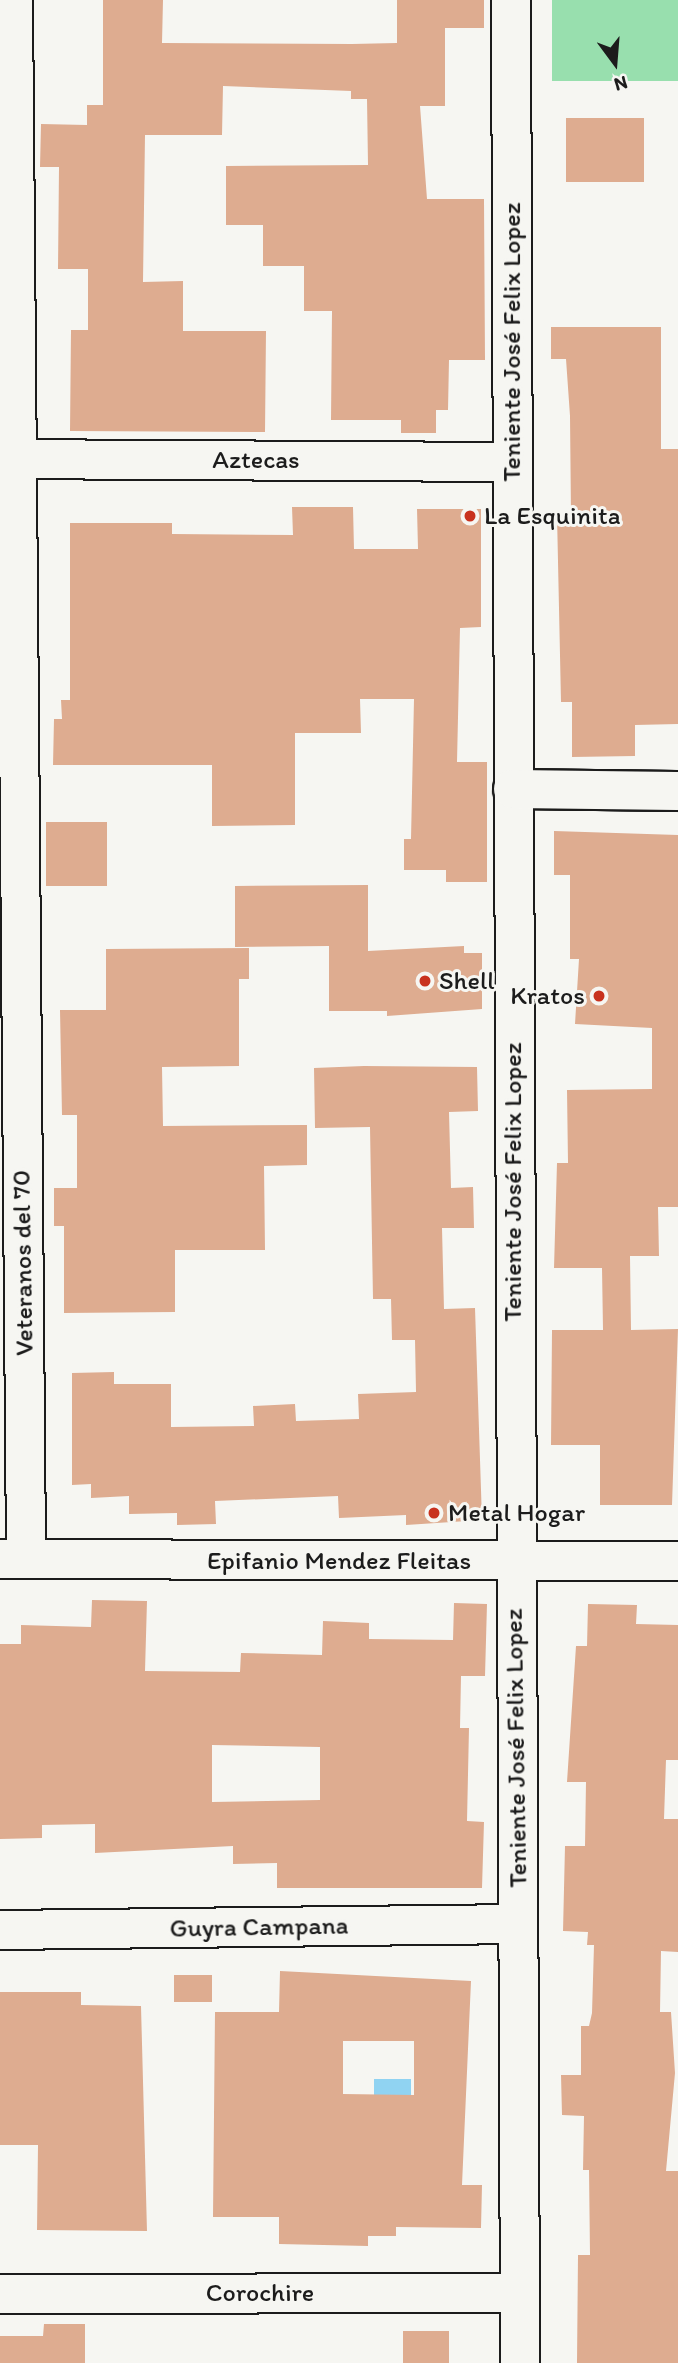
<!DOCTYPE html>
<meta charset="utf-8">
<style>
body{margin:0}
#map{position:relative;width:678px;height:2363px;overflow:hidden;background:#f6f6f2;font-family:Itim,sans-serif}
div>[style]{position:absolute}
.green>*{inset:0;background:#98dfae;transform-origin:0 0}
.water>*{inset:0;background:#90d3f2;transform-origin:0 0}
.building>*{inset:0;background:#deac90;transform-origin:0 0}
.roads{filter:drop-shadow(2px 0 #1c1c1c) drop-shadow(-2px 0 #1c1c1c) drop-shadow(0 2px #1c1c1c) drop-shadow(0 -2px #1c1c1c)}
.street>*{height:38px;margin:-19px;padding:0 19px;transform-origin:19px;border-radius:19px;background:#f6f6f2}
.secondary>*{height:38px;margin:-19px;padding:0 19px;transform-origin:19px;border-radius:19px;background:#f6f6f2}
.dots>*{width:19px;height:19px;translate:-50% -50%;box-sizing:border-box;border:4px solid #f6f6f2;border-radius:50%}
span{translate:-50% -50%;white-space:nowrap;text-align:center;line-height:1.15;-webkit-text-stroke:6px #f6f6f2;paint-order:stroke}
.street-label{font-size:26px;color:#1c1c1c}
.poi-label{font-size:26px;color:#1c1c1c}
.left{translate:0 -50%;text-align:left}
.right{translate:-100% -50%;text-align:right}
.north{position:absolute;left:580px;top:28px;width:70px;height:70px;-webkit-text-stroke:5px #f6f6f2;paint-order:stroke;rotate:164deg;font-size:19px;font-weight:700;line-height:28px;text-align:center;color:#1c1c1c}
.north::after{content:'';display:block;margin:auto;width:24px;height:32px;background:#1c1c1c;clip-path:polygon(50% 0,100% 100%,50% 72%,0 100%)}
</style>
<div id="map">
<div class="green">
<div style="left:552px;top:0;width:126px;height:81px"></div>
</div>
<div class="water">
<div style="left:374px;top:2079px;width:37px;height:23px"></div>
</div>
<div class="building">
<div style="clip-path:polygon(103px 0,163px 0,162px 43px,352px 44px,397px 43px,397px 0,484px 0,484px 28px,445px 28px,445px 106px,420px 106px,427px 199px,484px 199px,485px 360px,449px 360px,448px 410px,436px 410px,436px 433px,401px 433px,401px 420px,331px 420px,332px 311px,304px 311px,304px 266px,263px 266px,263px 225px,226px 225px,226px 166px,368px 165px,367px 99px,351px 99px,351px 91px,223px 86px,222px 135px,145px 135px,143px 282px,183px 281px,183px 331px,266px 331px,265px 432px,70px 431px,71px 330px,88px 330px,88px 269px,58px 269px,59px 167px,40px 167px,41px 124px,87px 125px,87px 105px,103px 105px)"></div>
<div style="left:566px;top:118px;width:78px;height:64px"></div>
<div style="clip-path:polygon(551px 327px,661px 327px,661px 449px,678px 449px,678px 724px,635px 725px,635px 756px,572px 757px,572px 702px,561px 702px,557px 515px,571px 515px,570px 416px,566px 359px,551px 359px)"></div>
<div style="clip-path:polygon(292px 507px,353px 507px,354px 549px,418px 549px,417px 509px,481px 509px,481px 627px,460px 628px,457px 762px,487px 762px,487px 882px,446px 882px,446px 870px,404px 870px,404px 839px,411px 839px,414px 699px,360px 699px,361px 733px,295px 733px,295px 825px,212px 826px,212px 765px,53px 765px,54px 719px,62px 719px,61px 700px,70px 700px,70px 523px,172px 523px,172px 534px,293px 535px)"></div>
<div style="left:46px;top:822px;width:61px;height:64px"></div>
<div style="clip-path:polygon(554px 831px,678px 835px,678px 1207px,658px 1207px,659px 1256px,630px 1256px,631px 1330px,678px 1329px,672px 1505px,600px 1505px,600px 1445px,551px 1445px,552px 1330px,603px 1330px,602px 1268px,554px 1268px,557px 1163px,568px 1163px,567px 1090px,652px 1089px,652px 1028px,575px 1024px,579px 959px,570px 959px,570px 875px,554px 875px)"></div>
<div style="clip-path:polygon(368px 885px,368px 951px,464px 946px,464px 953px,482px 953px,482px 1009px,387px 1016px,387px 1011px,329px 1011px,329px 946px,235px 947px,235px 886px)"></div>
<div style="clip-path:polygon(249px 948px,249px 979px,239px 979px,239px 1066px,162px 1067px,163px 1126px,307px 1125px,307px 1165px,264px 1166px,265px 1250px,175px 1250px,175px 1312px,64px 1313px,64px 1226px,54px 1226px,54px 1188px,77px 1188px,77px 1115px,62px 1115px,60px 1010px,106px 1010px,106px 949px)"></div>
<div style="clip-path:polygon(364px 1066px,477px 1067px,478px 1111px,449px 1112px,451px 1188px,473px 1187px,474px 1228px,442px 1228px,444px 1309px,475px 1308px,482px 1520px,406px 1525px,406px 1515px,339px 1518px,338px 1496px,215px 1501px,216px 1524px,177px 1525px,177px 1513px,129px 1514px,129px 1496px,91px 1498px,91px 1484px,72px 1485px,72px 1373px,114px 1372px,114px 1384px,171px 1384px,171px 1427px,254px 1426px,253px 1406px,295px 1404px,296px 1421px,359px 1419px,358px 1394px,416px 1392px,415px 1340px,392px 1340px,391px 1299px,373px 1299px,370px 1127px,315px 1128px,314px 1068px)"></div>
<div style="clip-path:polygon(evenodd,92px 1600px,147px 1601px,145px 1671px,240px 1672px,241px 1653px,322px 1655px,323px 1621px,369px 1623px,369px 1639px,453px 1640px,454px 1603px,487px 1604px,485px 1676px,461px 1676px,460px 1728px,469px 1728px,467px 1821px,484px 1822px,482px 1888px,277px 1888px,277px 1863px,233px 1864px,233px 1846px,95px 1853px,95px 1824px,42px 1825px,42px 1838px,0 1839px,0 1644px,21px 1644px,21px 1625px,91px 1627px,92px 1600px,212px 1745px,320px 1747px,320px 1800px,212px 1802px,212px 1745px)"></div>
<div style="clip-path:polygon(588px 1604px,637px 1605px,636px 1624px,678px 1625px,678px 1760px,666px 1760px,664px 1819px,678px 1819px,678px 1952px,661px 1951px,660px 2012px,671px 2012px,675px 2073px,666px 2171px,678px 2171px,678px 2363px,577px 2363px,578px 2255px,590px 2255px,589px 2170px,583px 2170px,584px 2116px,562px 2115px,561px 2075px,581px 2075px,581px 2026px,589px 2026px,592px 2013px,594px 1945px,587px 1945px,588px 1932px,563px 1931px,565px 1846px,585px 1846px,586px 1782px,567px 1782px,576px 1646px,587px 1646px)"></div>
<div style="clip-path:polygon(evenodd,280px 1971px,471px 1981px,462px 2185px,482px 2185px,481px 2228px,396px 2227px,396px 2236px,368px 2236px,368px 2246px,279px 2244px,279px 2217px,213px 2217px,215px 2012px,279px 2012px,280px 1971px,343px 2041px,414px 2041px,414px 2095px,343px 2094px,343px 2041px)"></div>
<div style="left:174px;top:1975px;width:38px;height:27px"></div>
<div style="clip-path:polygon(0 1992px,81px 1992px,81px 2005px,141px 2006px,147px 2231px,37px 2230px,38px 2145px,0 2145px)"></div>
<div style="clip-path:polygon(44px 2324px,85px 2324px,85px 2363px,0 2363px,0 2336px,43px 2336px)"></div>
<div style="left:403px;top:2331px;width:46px;height:32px"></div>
</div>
<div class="roads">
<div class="street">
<div style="left:13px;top:0;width:1559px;rotate:89.52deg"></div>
<div style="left:0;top:459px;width:513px;rotate:0.34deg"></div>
<div style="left:0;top:1930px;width:518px;rotate:-0.66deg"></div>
<div style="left:0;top:2294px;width:519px;rotate:-0.11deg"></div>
</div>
<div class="secondary">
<div style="left:511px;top:0;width:2363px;rotate:89.78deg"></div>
<div style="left:513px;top:789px;width:165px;rotate:0.7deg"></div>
<div style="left:0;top:1559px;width:678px;rotate:0.17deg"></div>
</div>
</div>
<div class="dots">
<div style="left:470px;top:516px;background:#c8321e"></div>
<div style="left:425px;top:981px;background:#c8321e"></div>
<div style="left:599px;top:996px;background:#c8321e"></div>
<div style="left:434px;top:1513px;background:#c8321e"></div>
</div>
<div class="street-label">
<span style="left:512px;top:342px;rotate:-90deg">Teniente José Felix Lopez</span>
<span style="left:256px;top:460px">Aztecas</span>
<span style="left:513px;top:1182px;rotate:-90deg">Teniente José Felix Lopez</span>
<span style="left:23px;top:1263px;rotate:-91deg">Veteranos del 70</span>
<span style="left:339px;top:1561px">Epifanio Mendez Fleitas</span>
<span style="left:516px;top:1748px;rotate:-91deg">Teniente José Felix Lopez</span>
<span style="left:259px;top:1927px;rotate:-1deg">Guyra Campana</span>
<span style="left:260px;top:2293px">Corochire</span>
</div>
<div class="poi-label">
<span class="left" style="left:484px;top:516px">La Esquinita</span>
<span class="left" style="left:439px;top:981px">Shell</span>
<span class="right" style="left:585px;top:996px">Kratos</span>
<span class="left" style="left:448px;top:1513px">Metal Hogar</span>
</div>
<div class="north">N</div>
</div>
